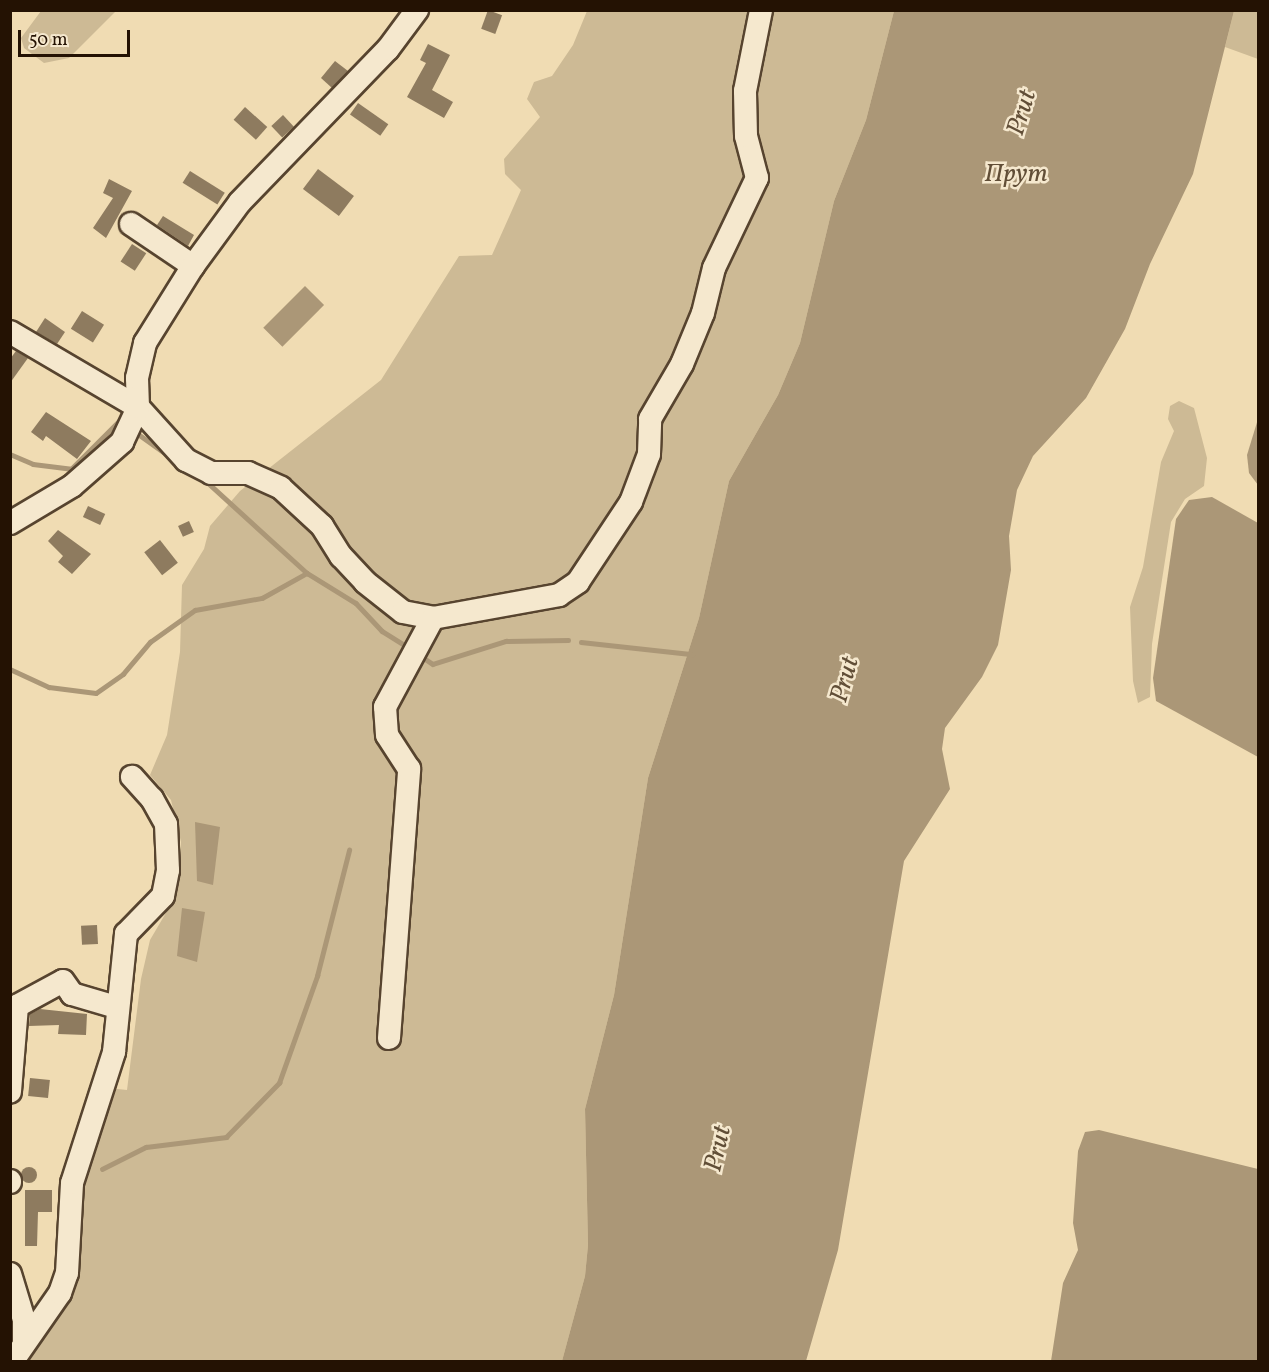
<!DOCTYPE html>
<meta charset="utf-8">
<style>
body{margin:0}
#map{position:relative;width:1269px;height:1372px;overflow:hidden;background:#f0dcb3;font-family:Vollkorn,serif}
div>[style]{position:absolute}
.green>*{inset:0;background:#cdba95}
.water>*{inset:0;background:#ab9777;transform-origin:0 0}
.stream>*{height:4.5px;margin:-2.25px;padding:0 2.25px;transform-origin:2.25px;border-radius:2.25px;background:#ab9777}
.building>*{inset:0;background:#8e7b5f;transform-origin:0 0}
.round{border-radius:50%}
.roads{filter:drop-shadow(2px 0 #57442f) drop-shadow(-2px 0 #57442f) drop-shadow(0 2px #57442f) drop-shadow(0 -2px #57442f)}
.minor>*{height:22px;margin:-11px;padding:0 11px;transform-origin:11px;border-radius:11px;background:#f5e8ce}
span{translate:-50% -50%;white-space:nowrap;text-align:center;line-height:1.15;-webkit-text-stroke:5px #f5e8ce;paint-order:stroke}
.water-label{font-size:26px;color:#614e37;font-style:italic}
.frame{position:absolute;inset:0;border:12px solid #241203;pointer-events:none}
.scale{position:absolute;left:18px;top:30px;width:112px;height:27px;box-sizing:border-box;border:3px solid #241203;border-top:0;padding-left:8px;font-size:18px;line-height:21px;white-space:nowrap;color:#241203;-webkit-text-stroke:4px #f5e8ce;paint-order:stroke}
</style>
<div id="map">
<div class="green">
<div style="clip-path:polygon(41px 11px,41px 10px,116px 11px,69px 58px,44px 63px,24px 48px,21px 38px)"></div>
<div style="clip-path:polygon(587px 11px,894px 11px,866px 120px,834px 201px,800px 343px,778px 395px,729px 481px,699px 618px,648px 778px,614px 995px,585px 1109px,588px 1245px,585px 1276px,562px 1361px,20px 1362px,77px 1282px,78px 1229px,72px 1196px,108px 1088px,127px 1090px,141px 979px,150px 940px,177px 894px,181px 842px,171px 800px,150px 775px,167px 735px,180px 652px,182px 585px,204px 549px,210px 526px,240px 491px,381px 380px,459px 256px,492px 255px,521px 190px,505px 174px,504px 159px,540px 117px,527px 99px,534px 82px,552px 76px,573px 45px)"></div>
<div style="clip-path:polygon(1234px 11px,1258px 11px,1258px 59px,1225px 47px)"></div>
<div style="clip-path:polygon(1179px 401px,1194px 408px,1207px 458px,1204px 486px,1185px 499px,1171px 522px,1152px 644px,1150px 697px,1138px 703px,1133px 681px,1130px 607px,1143px 567px,1161px 462px,1174px 431px,1168px 419px,1170px 406px)"></div>
</div>
<div class="water">
<div style="clip-path:polygon(894px 11px,1234px 11px,1193px 174px,1150px 264px,1125px 329px,1086px 398px,1033px 456px,1017px 490px,1009px 536px,1011px 570px,998px 645px,982px 677px,945px 728px,942px 749px,950px 789px,904px 861px,838px 1250px,806px 1361px,562px 1361px,585px 1276px,588px 1245px,585px 1109px,614px 995px,648px 778px,699px 618px,729px 481px,778px 395px,800px 343px,834px 201px,866px 120px)"></div>
<div style="left:305px;top:286px;width:27px;height:59px;rotate:45deg"></div>
<div style="clip-path:polygon(1258px 419px,1258px 485px,1249px 473px,1247px 455px)"></div>
<div style="clip-path:polygon(1212px 497px,1258px 523px,1258px 757px,1156px 701px,1153px 678px,1176px 519px,1189px 500px)"></div>
<div style="clip-path:polygon(195px 822px,220px 827px,213px 885px,197px 881px)"></div>
<div style="clip-path:polygon(182px 908px,205px 912px,197px 962px,177px 956px)"></div>
<div style="clip-path:polygon(1099px 1130px,1258px 1169px,1258px 1361px,1051px 1361px,1063px 1283px,1078px 1250px,1073px 1223px,1078px 1151px,1085px 1132px)"></div>
</div>
<div class="stream">
<div style="left:134px;top:431px;width:43px;rotate:35.5deg"></div>
<div style="left:10px;top:454px;width:25px;rotate:23deg"></div>
<div style="left:33px;top:464px;width:38px;rotate:7deg"></div>
<div style="left:71px;top:469px;width:69px;rotate:-45deg"></div>
<div style="left:120px;top:420px;width:4px;rotate:34deg"></div>
<div style="left:206px;top:481px;width:137px;rotate:42.3deg"></div>
<div style="left:307px;top:573px;width:57px;rotate:31.5deg"></div>
<div style="left:356px;top:603px;width:38px;rotate:47deg"></div>
<div style="left:382px;top:631px;width:32px;rotate:32deg"></div>
<div style="left:581px;top:642px;width:112px;rotate:6.2deg"></div>
<div style="left:421px;top:656px;width:14px;rotate:34deg"></div>
<div style="left:433px;top:664px;width:77px;rotate:-17.5deg"></div>
<div style="left:506px;top:641px;width:62px;rotate:-0.9deg"></div>
<div style="left:10px;top:669px;width:43px;rotate:24.8deg"></div>
<div style="left:49px;top:687px;width:47px;rotate:7.3deg"></div>
<div style="left:96px;top:693px;width:33px;rotate:-35deg"></div>
<div style="left:123px;top:674px;width:42px;rotate:-49.8deg"></div>
<div style="left:150px;top:642px;width:55px;rotate:-35.4deg"></div>
<div style="left:195px;top:610px;width:68px;rotate:-10.2deg"></div>
<div style="left:262px;top:598px;width:51px;rotate:-29.1deg"></div>
<div style="left:102px;top:1169px;width:49px;rotate:-26.6deg"></div>
<div style="left:146px;top:1147px;width:81px;rotate:-7.1deg"></div>
<div style="left:226px;top:1137px;width:76px;rotate:-45.5deg"></div>
<div style="left:279px;top:1083px;width:114px;rotate:-70.4deg"></div>
<div style="left:317px;top:976px;width:130px;rotate:-75.7deg"></div>
</div>
<div class="building">
<div style="left:488px;top:10px;width:15px;height:20px;rotate:20deg"></div>
<div style="clip-path:polygon(428px 44px,450px 55px,432px 90px,453px 102px,444px 118px,407px 97px,426px 63px,420px 60px)"></div>
<div style="clip-path:polygon(335px 61px,348px 71px,332px 88px,321px 78px)"></div>
<div style="left:358px;top:103px;width:37px;height:14px;rotate:35deg"></div>
<div style="left:245px;top:107px;width:30px;height:17px;rotate:42deg"></div>
<div style="left:283px;top:115px;width:16px;height:16px;rotate:47deg"></div>
<div style="left:318px;top:169px;width:45px;height:25px;rotate:37deg"></div>
<div style="left:190px;top:171px;width:41px;height:14px;rotate:32deg"></div>
<div style="clip-path:polygon(109px 179px,132px 191px,106px 238px,93px 228px,113px 198px,103px 193px)"></div>
<div style="clip-path:polygon(163px 216px,194px 235px,188px 246px,157px 225px)"></div>
<div style="left:132px;top:244px;width:17px;height:21px;rotate:33deg"></div>
<div style="left:82px;top:311px;width:26px;height:21px;rotate:32deg"></div>
<div style="clip-path:polygon(45px 318px,65px 332px,57px 344px,36px 332px)"></div>
<div style="clip-path:polygon(16px 351px,28px 358px,10px 383px,10px 359px)"></div>
<div style="clip-path:polygon(46px 412px,91px 441px,77px 459px,46px 436px,43px 441px,31px 432px)"></div>
<div style="left:88px;top:506px;width:19px;height:12px;rotate:25deg"></div>
<div style="left:189px;top:521px;width:12px;height:12px;rotate:66deg"></div>
<div style="clip-path:polygon(58px 530px,91px 554px,72px 574px,58px 562px,63px 556px,48px 541px)"></div>
<div style="left:160px;top:540px;width:29px;height:20px;rotate:52deg"></div>
<div style="left:97px;top:925px;width:19px;height:16px;rotate:87deg"></div>
<div style="clip-path:polygon(40px 1009px,87px 1014px,86px 1035px,58px 1034px,59px 1025px,29px 1026px,30px 1014px)"></div>
<div style="left:30px;top:1078px;width:20px;height:18px;rotate:6deg"></div>
<div class="round" style="left:21px;top:1167px;width:16px;height:16px"></div>
<div style="clip-path:polygon(25px 1190px,52px 1190px,52px 1212px,38px 1212px,37px 1246px,25px 1246px)"></div>
</div>
<div class="roads">
<div class="minor">
<div style="left:131px;top:224px;width:75px;rotate:34.1deg"></div>
<div style="left:10px;top:332px;width:148px;rotate:30.4deg"></div>
<div style="left:138px;top:407px;width:72px;rotate:47.8deg"></div>
<div style="left:186px;top:460px;width:28px;rotate:27deg"></div>
<div style="left:211px;top:473px;width:37px"></div>
<div style="left:248px;top:473px;width:36px;rotate:24deg"></div>
<div style="left:281px;top:488px;width:56px;rotate:42.8deg"></div>
<div style="left:322px;top:526px;width:36px;rotate:58deg"></div>
<div style="left:341px;top:556px;width:35px;rotate:47deg"></div>
<div style="left:365px;top:582px;width:48px;rotate:38.3deg"></div>
<div style="left:403px;top:612px;width:31px;rotate:11deg"></div>
<div style="left:10px;top:523px;width:72px;rotate:-30.8deg"></div>
<div style="left:72px;top:486px;width:67px;rotate:-41.3deg"></div>
<div style="left:122px;top:442px;width:38px;rotate:-65deg"></div>
<div style="left:138px;top:407px;width:29px;rotate:-92deg"></div>
<div style="left:137px;top:378px;width:36px;rotate:-77deg"></div>
<div style="left:145px;top:343px;width:91px;rotate:-58.1deg"></div>
<div style="left:193px;top:266px;width:79px;rotate:-53.7deg"></div>
<div style="left:240px;top:202px;width:213px;rotate:-46deg"></div>
<div style="left:388px;top:49px;width:49px;rotate:-53.4deg"></div>
<div style="left:17px;top:1006px;width:52px;rotate:-28.5deg"></div>
<div style="left:63px;top:981px;width:16px;rotate:55deg"></div>
<div style="left:72px;top:994px;width:46px;rotate:16.5deg"></div>
<div style="left:10px;top:1008px;width:7px;rotate:-16deg"></div>
<div style="left:17px;top:1006px;width:86px;rotate:94.7deg"></div>
<div style="left:389px;top:1038px;width:270px;rotate:-85.7deg"></div>
<div style="left:409px;top:769px;width:40px;rotate:-122.9deg"></div>
<div style="left:387px;top:735px;width:28px;rotate:-94deg"></div>
<div style="left:385px;top:707px;width:101px;rotate:-61.7deg"></div>
<div style="left:433px;top:618px;width:128px;rotate:-10.3deg"></div>
<div style="left:559px;top:595px;width:23px;rotate:-34deg"></div>
<div style="left:578px;top:582px;width:96px;rotate:-56.5deg"></div>
<div style="left:631px;top:502px;width:51px;rotate:-69.4deg"></div>
<div style="left:649px;top:454px;width:35px;rotate:-88deg"></div>
<div style="left:650px;top:419px;width:64px;rotate:-59.8deg"></div>
<div style="left:682px;top:364px;width:55px;rotate:-67.6deg"></div>
<div style="left:703px;top:313px;width:46px;rotate:-76.3deg"></div>
<div style="left:714px;top:268px;width:100px;rotate:-64.5deg"></div>
<div style="left:757px;top:178px;width:43px;rotate:-104.7deg"></div>
<div style="left:746px;top:136px;width:45px;rotate:-91.3deg"></div>
<div style="left:745px;top:91px;width:83px;rotate:-78.8deg"></div>
<div style="left:10px;top:1181px;width:1px;rotate:90deg"></div>
<div style="left:10px;top:1274px;width:48px;rotate:73.1deg"></div>
<div style="left:24px;top:1320px;width:21px;rotate:90deg"></div>
<div style="left:12px;top:1362px;width:84px;rotate:-55.2deg"></div>
<div style="left:60px;top:1293px;width:21px;rotate:-71deg"></div>
<div style="left:67px;top:1273px;width:90px;rotate:-86.8deg"></div>
<div style="left:72px;top:1183px;width:138px;rotate:-72.2deg"></div>
<div style="left:114px;top:1052px;width:119px;rotate:-84.2deg"></div>
<div style="left:126px;top:934px;width:53px;rotate:-45.8deg"></div>
<div style="left:163px;top:896px;width:26px;rotate:-79deg"></div>
<div style="left:168px;top:870px;width:46px;rotate:-92.5deg"></div>
<div style="left:166px;top:824px;width:29px;rotate:-119deg"></div>
<div style="left:152px;top:799px;width:30px;rotate:-132deg"></div>
</div>
</div>
<div class="water-label">
<span style="left:1023px;top:113px;rotate:-73deg">Prut</span>
<span style="left:1016px;top:175px">Прут</span>
<span style="left:846px;top:680px;rotate:-74deg">Prut</span>
<span style="left:719px;top:1149px;rotate:-77deg">Prut</span>
</div>
<div class="frame"></div>
<div class="scale">50 m</div>
</div>
